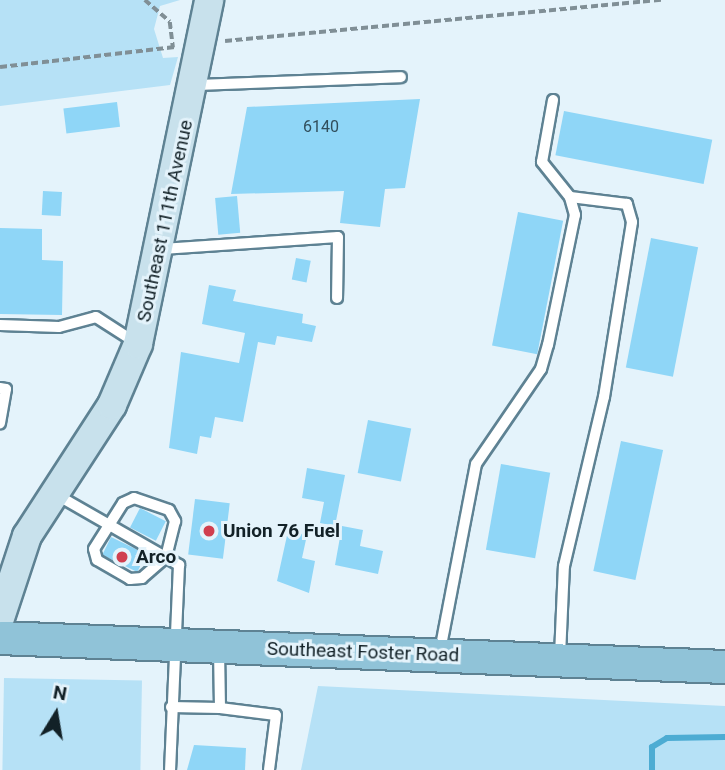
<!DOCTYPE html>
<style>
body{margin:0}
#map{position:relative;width:725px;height:770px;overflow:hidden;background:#e4f3fb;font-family:Roboto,sans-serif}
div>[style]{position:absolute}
.green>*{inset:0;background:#b6e1f6;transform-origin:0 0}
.stream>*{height:6px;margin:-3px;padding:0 3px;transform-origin:3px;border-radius:3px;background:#4dacd3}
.building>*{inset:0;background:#8fd6f7;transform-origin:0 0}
.path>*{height:3.5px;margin-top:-1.75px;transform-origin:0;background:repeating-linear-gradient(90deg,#808f96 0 7px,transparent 0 10.5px)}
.roads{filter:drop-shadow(2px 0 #5e8293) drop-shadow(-2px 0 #5e8293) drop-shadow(0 2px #5e8293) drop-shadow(0 -2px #5e8293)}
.lane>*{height:10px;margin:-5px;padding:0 5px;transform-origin:5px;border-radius:5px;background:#fff}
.secondary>*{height:28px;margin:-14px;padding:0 14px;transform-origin:14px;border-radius:14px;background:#c8e1ec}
.primary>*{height:32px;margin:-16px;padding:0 16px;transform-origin:16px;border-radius:16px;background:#90c3d8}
.dots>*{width:19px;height:19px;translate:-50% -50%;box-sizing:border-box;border:4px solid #e4f3fb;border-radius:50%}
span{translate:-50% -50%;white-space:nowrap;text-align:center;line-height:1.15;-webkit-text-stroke:6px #e4f3fb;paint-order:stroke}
.number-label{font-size:16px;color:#314e5b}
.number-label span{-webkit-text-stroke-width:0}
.street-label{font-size:19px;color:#122127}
.poi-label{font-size:19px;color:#122127;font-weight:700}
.left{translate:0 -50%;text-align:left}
.north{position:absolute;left:21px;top:679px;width:70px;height:70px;-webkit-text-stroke:5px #e4f3fb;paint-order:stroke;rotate:11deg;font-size:19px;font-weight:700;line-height:28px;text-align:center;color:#122127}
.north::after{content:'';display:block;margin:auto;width:24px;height:32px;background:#122127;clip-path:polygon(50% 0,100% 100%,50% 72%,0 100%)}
</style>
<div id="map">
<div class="green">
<div style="clip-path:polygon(0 0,180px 0,160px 6px,154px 29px,163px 58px,178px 57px,170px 85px,0 106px)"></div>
<div style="left:4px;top:678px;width:138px;height:92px;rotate:1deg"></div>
<div style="clip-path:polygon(318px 686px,725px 706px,725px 770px,301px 770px)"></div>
</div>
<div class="stream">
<div style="left:652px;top:770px;width:23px;rotate:-90deg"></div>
<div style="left:652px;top:747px;width:17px;rotate:-31deg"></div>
<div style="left:667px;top:738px;width:58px;rotate:-1deg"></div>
</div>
<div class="building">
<div style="clip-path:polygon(420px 99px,405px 188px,385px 189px,380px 227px,340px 223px,344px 191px,231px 194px,247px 107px)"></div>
<div style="left:117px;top:102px;width:25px;height:54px;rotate:83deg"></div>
<div style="left:564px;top:111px;width:151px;height:45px;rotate:11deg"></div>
<div style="left:43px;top:191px;width:19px;height:24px;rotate:3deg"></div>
<div style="left:237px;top:196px;width:37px;height:22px;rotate:85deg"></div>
<div style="left:518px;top:212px;width:46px;height:136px;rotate:11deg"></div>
<div style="clip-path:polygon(0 228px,42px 229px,42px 260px,63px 261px,62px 315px,0 314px)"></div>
<div style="left:651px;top:238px;width:48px;height:132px;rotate:11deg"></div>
<div style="left:296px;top:258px;width:15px;height:22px;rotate:11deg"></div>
<div style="clip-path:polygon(209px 285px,236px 290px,233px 301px,303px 314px,302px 323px,316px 326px,312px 342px,277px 336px,275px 345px,258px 342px,243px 422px,215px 417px,211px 438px,200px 436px,197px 454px,169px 448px,181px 352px,239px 363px,245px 333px,202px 324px)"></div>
<div style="left:368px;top:420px;width:44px;height:54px;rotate:11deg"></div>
<div style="left:621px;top:441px;width:43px;height:133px;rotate:12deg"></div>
<div style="left:501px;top:464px;width:50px;height:87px;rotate:10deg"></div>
<div style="clip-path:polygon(307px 468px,345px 475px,335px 526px,320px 523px,324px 502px,302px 498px)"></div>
<div style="left:195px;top:499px;width:35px;height:56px;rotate:7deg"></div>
<div style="left:140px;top:508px;width:29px;height:22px;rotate:27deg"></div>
<div style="clip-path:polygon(342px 526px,363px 530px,360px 546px,383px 551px,378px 574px,335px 565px)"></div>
<div style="clip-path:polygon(288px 531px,307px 535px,302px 558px,315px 561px,309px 593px,277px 581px)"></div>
<div style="left:111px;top:537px;width:39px;height:20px;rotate:26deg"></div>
<div style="clip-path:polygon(194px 745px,246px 748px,245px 770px,187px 770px)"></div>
</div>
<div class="path">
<div style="left:145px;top:0;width:33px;rotate:41deg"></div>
<div style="left:170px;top:22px;width:26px;rotate:83deg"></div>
<div style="left:225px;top:41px;width:438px;rotate:-5.4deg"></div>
<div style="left:0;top:67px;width:176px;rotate:-6.5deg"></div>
</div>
<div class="roads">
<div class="lane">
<div style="left:196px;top:85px;width:205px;rotate:-2.2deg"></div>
<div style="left:162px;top:249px;width:176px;rotate:-3.9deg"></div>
<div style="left:338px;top:237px;width:61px;rotate:90.9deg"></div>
<div style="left:0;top:325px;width:59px;rotate:1.9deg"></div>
<div style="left:59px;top:327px;width:38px;rotate:-15deg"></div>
<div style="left:96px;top:317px;width:46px;rotate:32.7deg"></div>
<div style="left:0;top:388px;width:6px;rotate:9deg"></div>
<div style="left:6px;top:389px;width:35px;rotate:100deg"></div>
<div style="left:57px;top:495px;width:141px;rotate:29.8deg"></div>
<div style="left:179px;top:565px;width:205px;rotate:92.5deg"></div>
<div style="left:134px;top:498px;width:37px;rotate:19deg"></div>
<div style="left:169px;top:510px;width:13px;rotate:61deg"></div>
<div style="left:175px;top:521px;width:37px;rotate:104deg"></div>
<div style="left:166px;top:557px;width:32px;rotate:139deg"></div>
<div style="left:142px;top:578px;width:12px;rotate:175deg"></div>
<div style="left:130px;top:579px;width:38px;rotate:-150deg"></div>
<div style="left:97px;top:560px;width:11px;rotate:-105deg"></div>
<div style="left:94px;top:549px;width:54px;rotate:-57.8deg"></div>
<div style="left:123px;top:503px;width:12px;rotate:-24deg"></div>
<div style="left:219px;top:650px;width:58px;rotate:89deg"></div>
<div style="left:220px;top:708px;width:56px;rotate:7.1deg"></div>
<div style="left:276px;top:715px;width:55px;rotate:97.3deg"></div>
<div style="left:440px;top:651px;width:190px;rotate:-79.1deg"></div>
<div style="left:476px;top:464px;width:115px;rotate:-55.6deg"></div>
<div style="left:541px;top:369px;width:25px;rotate:-74deg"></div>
<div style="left:548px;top:345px;width:133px;rotate:-78.3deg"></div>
<div style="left:575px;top:215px;width:19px;rotate:-106deg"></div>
<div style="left:570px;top:197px;width:45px;rotate:-128.7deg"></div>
<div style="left:542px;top:162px;width:63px;rotate:-79.9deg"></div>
<div style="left:560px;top:656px;width:90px;rotate:-87.5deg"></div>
<div style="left:564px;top:566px;width:174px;rotate:-76.7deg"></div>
<div style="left:604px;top:397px;width:177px;rotate:-80.9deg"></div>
<div style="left:632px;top:222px;width:19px;rotate:-106deg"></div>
<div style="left:627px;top:204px;width:57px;rotate:-173deg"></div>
<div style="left:171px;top:707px;width:49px;rotate:1.2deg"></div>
</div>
<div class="secondary">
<div style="left:0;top:618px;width:86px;rotate:-71.8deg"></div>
<div style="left:27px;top:536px;width:156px;rotate:-57deg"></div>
<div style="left:112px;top:405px;width:66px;rotate:-66.9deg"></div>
<div style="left:138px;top:344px;width:351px;rotate:-78.3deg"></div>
</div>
<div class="primary">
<div style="left:0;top:638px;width:726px;rotate:2.29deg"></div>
</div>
</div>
<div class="dots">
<div style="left:209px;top:531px;background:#d03f4f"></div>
<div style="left:122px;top:557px;background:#d03f4f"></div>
</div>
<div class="number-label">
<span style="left:321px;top:127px">6140</span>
</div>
<div class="street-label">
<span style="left:165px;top:221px;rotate:-78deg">Southeast 111th Avenue</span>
<span style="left:363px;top:652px;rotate:2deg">Southeast Foster Road</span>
</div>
<div class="poi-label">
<span class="left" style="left:223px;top:531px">Union 76 Fuel</span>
<span class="left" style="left:136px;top:557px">Arco</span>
</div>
<div class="north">N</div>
</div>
